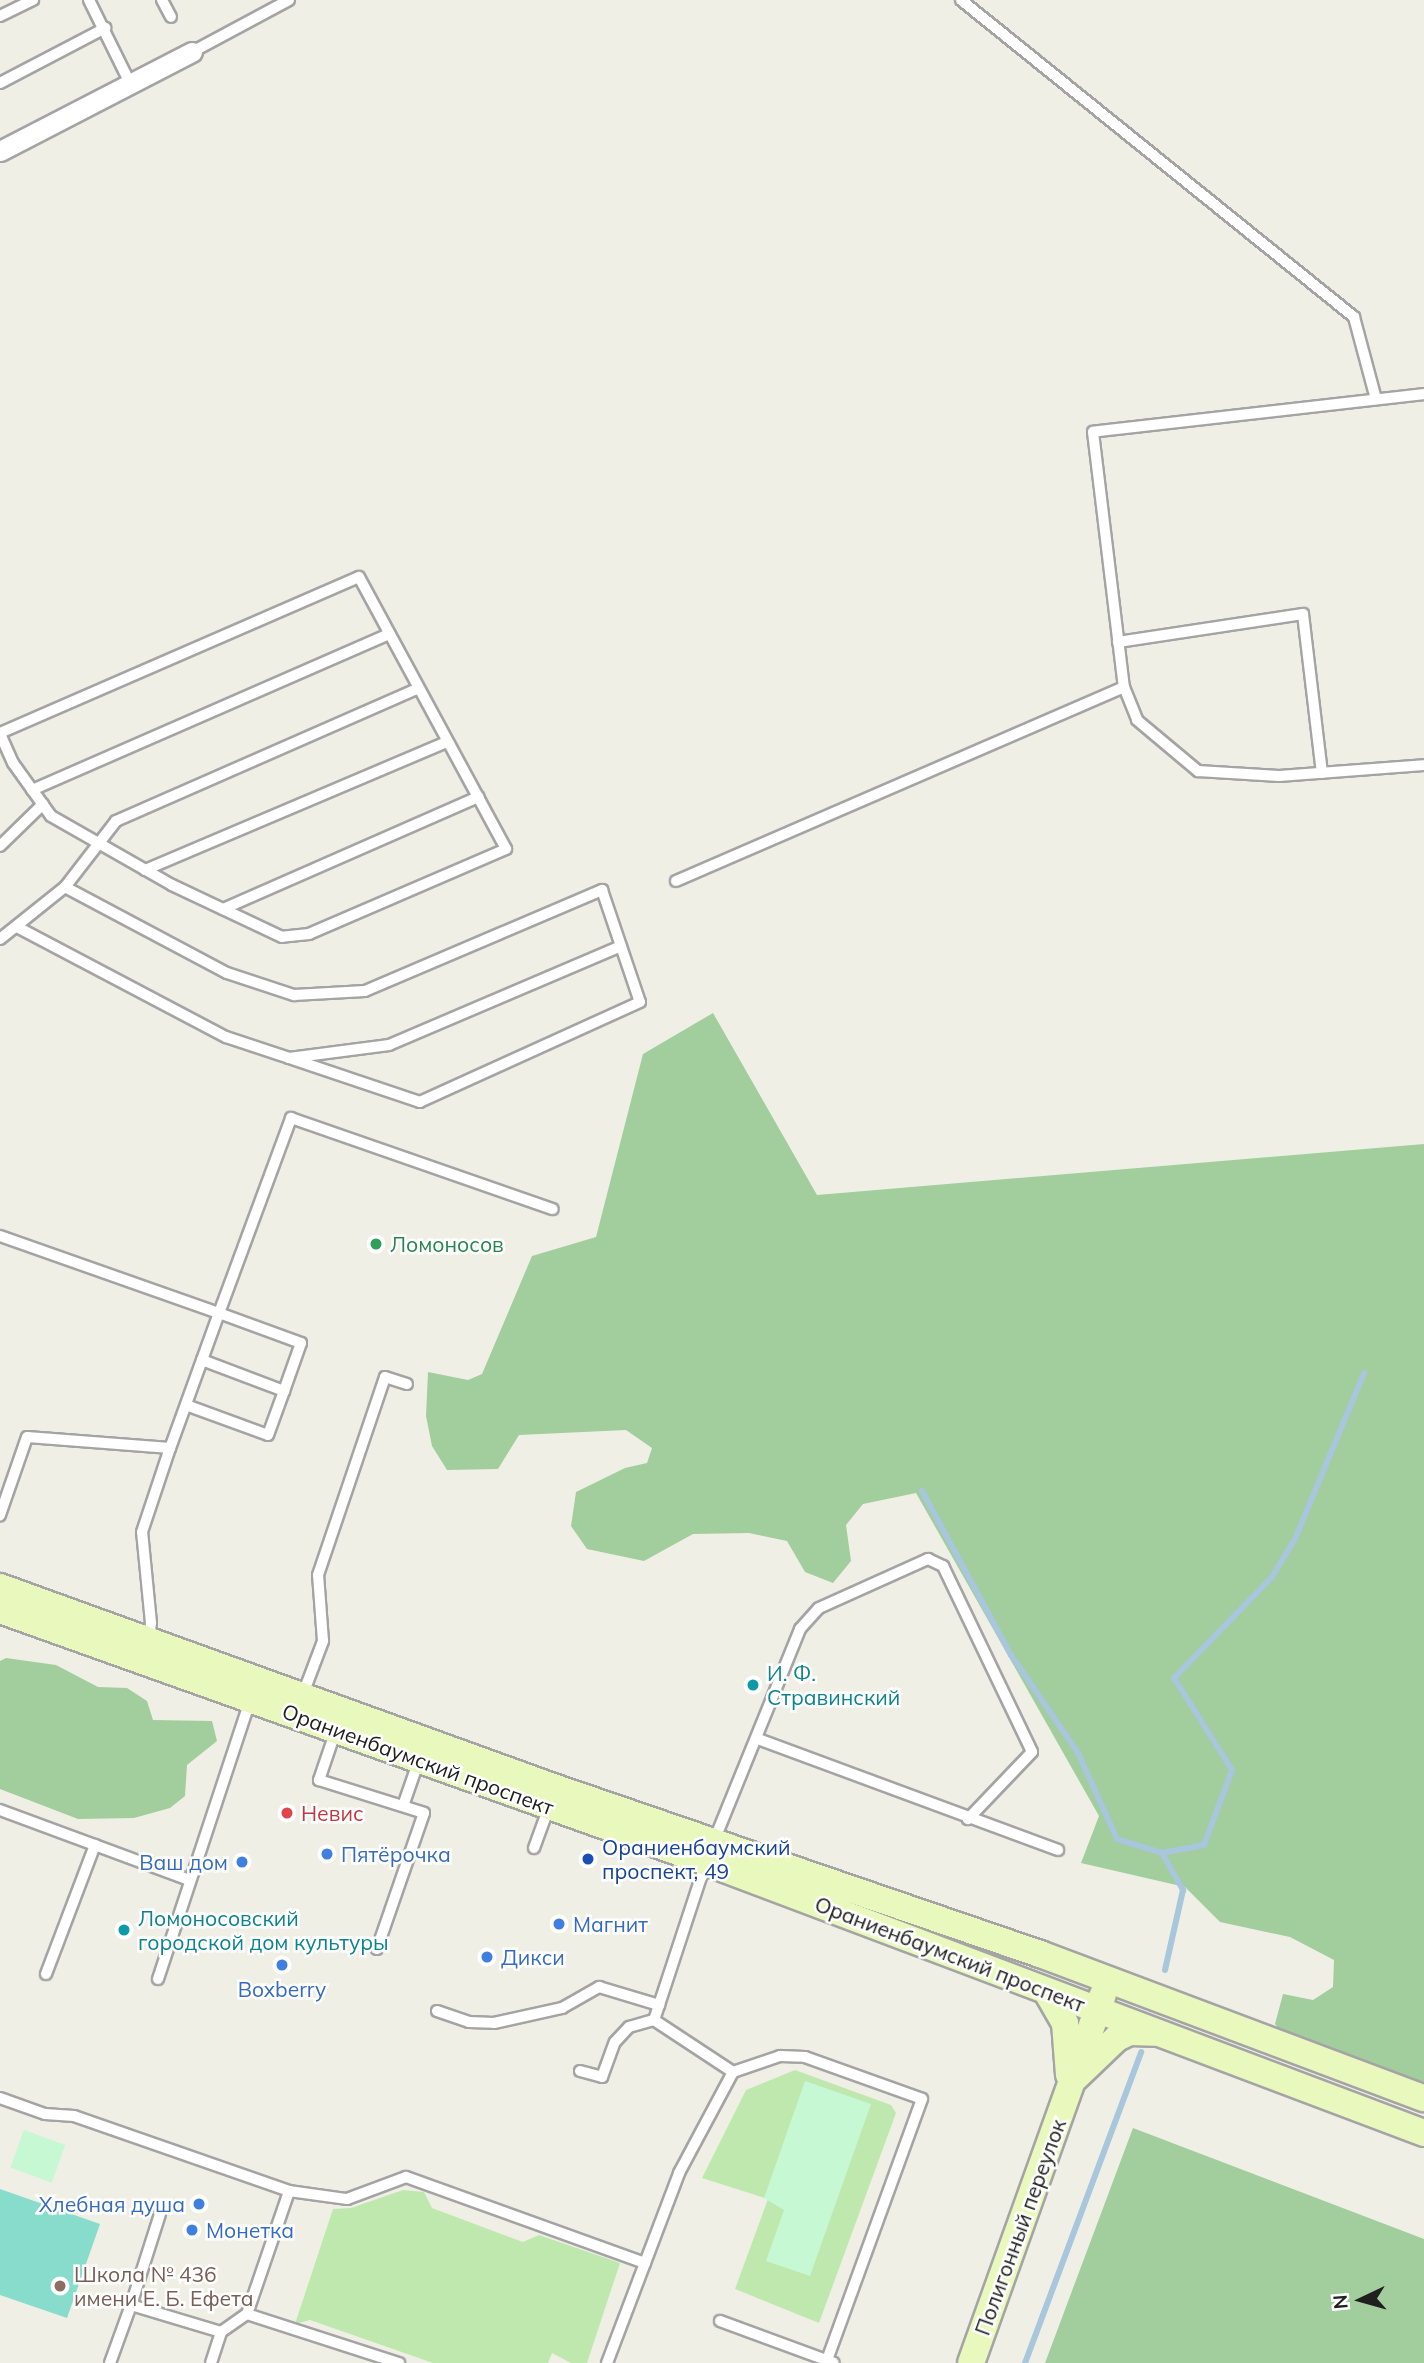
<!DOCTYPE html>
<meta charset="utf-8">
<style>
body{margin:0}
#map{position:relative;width:1424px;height:2363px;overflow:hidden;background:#f0efe6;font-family:Mulish,sans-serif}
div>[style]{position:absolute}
.grass>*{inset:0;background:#bfe8ae}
.forest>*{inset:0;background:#a1ce9c}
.park>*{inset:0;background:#c5f8d3;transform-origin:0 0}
.pitch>*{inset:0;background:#87dccc}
.stream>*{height:6px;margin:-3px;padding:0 3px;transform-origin:3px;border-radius:3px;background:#a8c6dc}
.roads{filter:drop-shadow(2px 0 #a4a4a4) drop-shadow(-2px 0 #a4a4a4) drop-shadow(0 2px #a4a4a4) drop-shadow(0 -2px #a4a4a4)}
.service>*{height:10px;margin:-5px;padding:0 5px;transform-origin:5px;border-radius:5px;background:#fff}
.minor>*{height:19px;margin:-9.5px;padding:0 9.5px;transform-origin:9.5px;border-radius:9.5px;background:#fff}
.secondary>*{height:26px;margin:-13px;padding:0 13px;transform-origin:13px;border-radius:13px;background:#e9f8bc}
.dots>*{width:19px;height:19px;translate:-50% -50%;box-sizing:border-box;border:4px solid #fff;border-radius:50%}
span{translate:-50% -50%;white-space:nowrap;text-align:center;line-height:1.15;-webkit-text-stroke:5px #fff;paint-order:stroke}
.leisure-label{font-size:21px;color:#27864d}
.left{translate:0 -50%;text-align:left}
.culture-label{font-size:21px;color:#0d838f}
.street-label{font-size:21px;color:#202020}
.health-label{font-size:21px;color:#be3a42}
.transit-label{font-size:21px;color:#164399}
.shop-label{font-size:21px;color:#366cbe}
.right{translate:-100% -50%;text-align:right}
.education-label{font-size:21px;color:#785e54}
.north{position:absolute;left:1326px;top:2265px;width:70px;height:70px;-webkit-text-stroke:5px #fff;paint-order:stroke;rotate:265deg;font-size:19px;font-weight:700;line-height:28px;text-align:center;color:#202020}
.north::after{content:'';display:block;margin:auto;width:24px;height:32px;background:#202020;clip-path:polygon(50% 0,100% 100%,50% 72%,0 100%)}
</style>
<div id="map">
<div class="grass">
<div style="clip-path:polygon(795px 2070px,891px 2105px,896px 2113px,819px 2323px,735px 2289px,768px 2199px,702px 2178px,746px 2090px)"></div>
<div style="clip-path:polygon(403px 2190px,424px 2192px,432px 2208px,523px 2242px,539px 2235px,620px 2263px,587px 2363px,571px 2363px,552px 2353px,548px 2363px,433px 2363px,310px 2320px,295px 2324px,333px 2209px,351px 2208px)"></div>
</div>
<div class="forest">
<div style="clip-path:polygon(713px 1013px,817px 1195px,1424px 1144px,1424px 2084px,1285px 2037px,1275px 2024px,1283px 1994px,1313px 2000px,1333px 1987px,1334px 1960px,1290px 1937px,1220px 1922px,1185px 1887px,1081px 1863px,1099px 1816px,916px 1493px,863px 1504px,846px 1525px,851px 1561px,833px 1583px,805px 1572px,787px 1541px,749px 1533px,693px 1534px,644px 1561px,587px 1549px,571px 1526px,576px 1492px,625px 1468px,647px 1463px,652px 1448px,626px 1430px,519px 1435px,498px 1469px,447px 1470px,432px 1446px,426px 1416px,428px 1372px,468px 1380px,482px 1374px,532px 1256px,596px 1237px,643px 1054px)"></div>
<div style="clip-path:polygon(6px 1658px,56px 1665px,98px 1687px,127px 1688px,147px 1701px,153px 1720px,212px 1721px,217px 1741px,187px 1765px,185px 1796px,170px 1808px,134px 1818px,78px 1819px,0 1789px,0 1661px)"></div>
<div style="clip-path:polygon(1133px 2128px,1424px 2239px,1424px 2363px,1045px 2363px)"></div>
</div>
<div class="park">
<div style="clip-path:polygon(805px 2081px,871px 2104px,810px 2276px,766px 2261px,784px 2210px,764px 2198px)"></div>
<div style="left:24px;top:2130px;width:44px;height:40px;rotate:20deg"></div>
</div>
<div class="pitch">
<div style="clip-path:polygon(0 2189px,100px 2224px,67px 2318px,0 2295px)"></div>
</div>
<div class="stream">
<div style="left:922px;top:1491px;width:187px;rotate:61.5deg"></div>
<div style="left:1011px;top:1655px;width:119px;rotate:55.6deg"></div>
<div style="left:1078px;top:1753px;width:94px;rotate:65.6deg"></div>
<div style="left:1117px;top:1839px;width:47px;rotate:17.3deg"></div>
<div style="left:1162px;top:1853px;width:43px;rotate:-10.8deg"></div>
<div style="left:1204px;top:1845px;width:80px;rotate:-69.5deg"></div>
<div style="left:1232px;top:1770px;width:109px;rotate:-122.2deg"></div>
<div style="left:1174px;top:1678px;width:141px;rotate:-45.9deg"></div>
<div style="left:1272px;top:1577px;width:44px;rotate:-58.8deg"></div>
<div style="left:1295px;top:1539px;width:180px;rotate:-67.4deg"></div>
<div style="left:1162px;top:1853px;width:43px;rotate:60.4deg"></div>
<div style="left:1183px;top:1890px;width:82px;rotate:102.7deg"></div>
<div style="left:1025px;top:2363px;width:332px;rotate:-69.5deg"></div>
</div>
<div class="roads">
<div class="service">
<div style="left:89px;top:0;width:95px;rotate:63.7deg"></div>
<div style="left:162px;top:0;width:19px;rotate:62deg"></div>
<div style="left:961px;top:0;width:505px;rotate:38.89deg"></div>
<div style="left:1354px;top:317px;width:85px;rotate:75deg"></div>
<div style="left:0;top:16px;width:37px;rotate:-26deg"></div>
<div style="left:192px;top:52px;width:110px;rotate:-28.2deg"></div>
<div style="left:0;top:83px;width:119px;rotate:-27.6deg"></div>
<div style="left:1424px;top:394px;width:333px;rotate:173.5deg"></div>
<div style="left:1093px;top:432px;width:257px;rotate:83.1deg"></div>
<div style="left:1124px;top:687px;width:35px;rotate:68deg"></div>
<div style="left:1137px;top:720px;width:80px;rotate:39.9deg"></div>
<div style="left:1198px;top:771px;width:81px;rotate:3.5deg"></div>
<div style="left:1279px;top:776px;width:145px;rotate:-4.3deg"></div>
<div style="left:1118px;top:642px;width:187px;rotate:-8.6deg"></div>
<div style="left:1303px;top:614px;width:160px;rotate:83.2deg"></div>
<div style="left:0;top:733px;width:391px;rotate:-23.5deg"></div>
<div style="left:359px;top:577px;width:309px;rotate:61.6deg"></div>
<div style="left:506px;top:849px;width:215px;rotate:156.7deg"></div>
<div style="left:309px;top:934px;width:27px;rotate:174deg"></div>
<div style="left:282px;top:937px;width:122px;rotate:-154.7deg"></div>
<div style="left:172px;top:885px;width:139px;rotate:-150.3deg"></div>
<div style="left:51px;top:816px;width:65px;rotate:-125.6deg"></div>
<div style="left:13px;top:763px;width:32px;rotate:-114deg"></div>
<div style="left:32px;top:790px;width:390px;rotate:-23.6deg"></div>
<div style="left:0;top:846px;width:60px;rotate:-44.3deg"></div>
<div style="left:145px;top:870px;width:328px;rotate:-23deg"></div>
<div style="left:676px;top:881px;width:488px;rotate:-23.4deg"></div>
<div style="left:65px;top:887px;width:183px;rotate:28deg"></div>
<div style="left:227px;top:973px;width:71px;rotate:18.2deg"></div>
<div style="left:294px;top:995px;width:71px;rotate:-3.2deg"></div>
<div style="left:365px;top:991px;width:258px;rotate:-23.1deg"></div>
<div style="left:602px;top:890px;width:118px;rotate:71.3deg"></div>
<div style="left:640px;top:1002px;width:242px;rotate:155.6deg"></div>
<div style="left:420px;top:1102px;width:138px;rotate:-161.4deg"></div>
<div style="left:223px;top:909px;width:279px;rotate:-23.7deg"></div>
<div style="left:19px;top:928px;width:234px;rotate:27.8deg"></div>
<div style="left:226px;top:1037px;width:66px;rotate:18.4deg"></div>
<div style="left:289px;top:1058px;width:101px;rotate:-7.4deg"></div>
<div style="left:389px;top:1045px;width:252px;rotate:-23.1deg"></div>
<div style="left:0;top:939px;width:83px;rotate:-38.7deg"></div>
<div style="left:65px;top:887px;width:83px;rotate:-52.3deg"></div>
<div style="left:116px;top:821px;width:329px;rotate:-23.7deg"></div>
<div style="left:0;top:1236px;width:232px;rotate:19.4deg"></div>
<div style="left:219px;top:1313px;width:144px;rotate:109.9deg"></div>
<div style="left:170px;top:1448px;width:143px;rotate:-175.6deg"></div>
<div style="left:27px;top:1437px;width:83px;rotate:109.1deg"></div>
<div style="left:202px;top:1360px;width:88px;rotate:20.7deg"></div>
<div style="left:186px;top:1405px;width:87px;rotate:20.1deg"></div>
<div style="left:268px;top:1435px;width:47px;rotate:-70deg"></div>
<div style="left:284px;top:1391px;width:51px;rotate:-70.5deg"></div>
<div style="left:301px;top:1343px;width:87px;rotate:-159.9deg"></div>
<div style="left:219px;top:1313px;width:208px;rotate:-69.7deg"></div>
<div style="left:291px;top:1118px;width:277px;rotate:19.2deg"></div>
<div style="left:149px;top:1639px;width:16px;rotate:-83deg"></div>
<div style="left:151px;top:1623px;width:91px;rotate:-95.6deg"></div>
<div style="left:142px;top:1532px;width:89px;rotate:-71.6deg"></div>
<div style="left:303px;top:1694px;width:57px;rotate:-69.3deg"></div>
<div style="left:323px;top:1641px;width:66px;rotate:-94.3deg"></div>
<div style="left:318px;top:1575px;width:209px;rotate:-71.3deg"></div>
<div style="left:385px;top:1377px;width:23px;rotate:18deg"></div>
<div style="left:335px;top:1733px;width:50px;rotate:108.8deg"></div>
<div style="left:319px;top:1780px;width:110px;rotate:17.4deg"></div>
<div style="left:424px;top:1813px;width:144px;rotate:109.1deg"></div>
<div style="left:758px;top:1739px;width:320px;rotate:20.3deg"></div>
<div style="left:403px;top:1806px;width:49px;rotate:-70.8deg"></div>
<div style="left:0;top:1810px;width:199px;rotate:20.3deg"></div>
<div style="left:714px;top:1841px;width:229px;rotate:-67.9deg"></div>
<div style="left:800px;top:1629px;width:28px;rotate:-48deg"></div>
<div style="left:819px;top:1608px;width:120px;rotate:-24.2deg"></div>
<div style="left:928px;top:1559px;width:17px;rotate:25deg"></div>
<div style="left:943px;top:1566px;width:206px;rotate:64.4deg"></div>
<div style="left:1032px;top:1752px;width:93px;rotate:133.7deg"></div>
<div style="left:534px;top:1848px;width:44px;rotate:-69.9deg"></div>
<div style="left:706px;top:1862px;width:166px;rotate:108.2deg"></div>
<div style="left:654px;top:2020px;width:95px;rotate:33.4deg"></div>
<div style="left:46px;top:1974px;width:138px;rotate:-69.2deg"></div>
<div style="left:158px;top:1979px;width:293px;rotate:-71.7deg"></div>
<div style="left:437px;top:2011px;width:34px;rotate:19deg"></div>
<div style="left:469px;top:2022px;width:25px;rotate:2deg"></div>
<div style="left:494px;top:2023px;width:70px;rotate:-12.4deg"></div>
<div style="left:562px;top:2008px;width:43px;rotate:-29.6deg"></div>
<div style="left:599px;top:1987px;width:63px;rotate:16.7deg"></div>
<div style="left:580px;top:2071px;width:23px;rotate:15deg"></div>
<div style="left:602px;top:2077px;width:37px;rotate:-70deg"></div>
<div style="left:615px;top:2042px;width:21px;rotate:-47deg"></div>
<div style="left:629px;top:2027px;width:26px;rotate:-16deg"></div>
<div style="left:0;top:2098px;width:48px;rotate:19.6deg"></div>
<div style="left:45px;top:2114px;width:29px;rotate:4deg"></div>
<div style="left:74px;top:2116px;width:228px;rotate:19.2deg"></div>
<div style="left:289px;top:2191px;width:59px;rotate:7.9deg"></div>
<div style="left:347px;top:2199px;width:63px;rotate:-20.4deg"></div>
<div style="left:406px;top:2177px;width:254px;rotate:19.8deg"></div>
<div style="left:131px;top:2305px;width:96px;rotate:-72.3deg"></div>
<div style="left:247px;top:2314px;width:130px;rotate:-71.1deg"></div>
<div style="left:720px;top:2321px;width:121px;rotate:20.2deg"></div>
<div style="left:110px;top:2363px;width:62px;rotate:-70.1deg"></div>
<div style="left:131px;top:2305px;width:94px;rotate:16.7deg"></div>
<div style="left:211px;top:2363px;width:33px;rotate:-72deg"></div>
<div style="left:221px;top:2332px;width:32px;rotate:-35deg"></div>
<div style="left:247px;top:2314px;width:160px;rotate:17.9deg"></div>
<div style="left:607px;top:2363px;width:203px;rotate:-69.2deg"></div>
<div style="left:679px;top:2173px;width:115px;rotate:-61.9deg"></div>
<div style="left:733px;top:2072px;width:50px;rotate:-18.8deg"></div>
<div style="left:780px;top:2056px;width:25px;rotate:2deg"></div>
<div style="left:805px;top:2057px;width:124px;rotate:19.7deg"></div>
<div style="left:922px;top:2099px;width:278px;rotate:110deg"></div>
</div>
<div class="minor">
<div style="left:0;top:151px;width:216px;rotate:-27.3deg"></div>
</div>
<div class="secondary">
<div style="left:0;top:1587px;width:591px;rotate:19.88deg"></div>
<div style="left:556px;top:1788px;width:512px;rotate:18.93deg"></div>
<div style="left:1040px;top:1954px;width:410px;rotate:20.6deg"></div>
<div style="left:0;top:1610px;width:750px;rotate:19.64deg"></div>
<div style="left:706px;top:1862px;width:767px;rotate:20.68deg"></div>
<div style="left:1047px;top:1992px;width:36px;rotate:60deg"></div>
<div style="left:1065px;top:2023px;width:52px;rotate:85.6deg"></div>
<div style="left:1076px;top:2077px;width:57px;rotate:-43.6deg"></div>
<div style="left:1117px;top:2038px;width:14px;rotate:-25deg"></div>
<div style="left:1130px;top:2032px;width:24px;rotate:2deg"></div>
<div style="left:971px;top:2363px;width:391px;rotate:-70.3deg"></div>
</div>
</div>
<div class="dots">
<div style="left:376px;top:1244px;background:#2e9e5b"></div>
<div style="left:753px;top:1685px;background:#0f9aa8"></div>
<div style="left:287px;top:1813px;background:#e0444e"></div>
<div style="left:327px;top:1854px;background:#3f7fe0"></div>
<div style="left:588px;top:1859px;background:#1a4fb4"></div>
<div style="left:242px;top:1862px;background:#3f7fe0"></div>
<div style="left:559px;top:1924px;background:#3f7fe0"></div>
<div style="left:124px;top:1930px;background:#0f9aa8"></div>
<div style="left:487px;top:1957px;background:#3f7fe0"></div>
<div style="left:282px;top:1965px;background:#3f7fe0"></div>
<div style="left:199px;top:2204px;background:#3f7fe0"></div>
<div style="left:192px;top:2230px;background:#3f7fe0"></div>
<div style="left:60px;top:2286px;background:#8d6e63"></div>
</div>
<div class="leisure-label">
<span class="left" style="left:390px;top:1244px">Ломоносов</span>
</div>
<div class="culture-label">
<span class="left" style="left:767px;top:1685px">И. Ф.<br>Стравинский</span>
<span class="left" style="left:138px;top:1930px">Ломоносовский<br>городской дом культуры</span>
</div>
<div class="street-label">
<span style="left:418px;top:1759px;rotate:20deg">Ораниенбаумский проспект</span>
<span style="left:950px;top:1954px;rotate:21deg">Ораниенбаумский проспект</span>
<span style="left:1020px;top:2227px;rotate:-70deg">Полигонный переулок</span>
</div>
<div class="health-label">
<span class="left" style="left:301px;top:1813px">Невис</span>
</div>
<div class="transit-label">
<span class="left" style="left:602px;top:1859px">Ораниенбаумский<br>проспект, 49</span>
</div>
<div class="shop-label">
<span class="left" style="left:341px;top:1854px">Пятёрочка</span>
<span class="right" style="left:228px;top:1862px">Ваш дом</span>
<span class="left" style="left:573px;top:1924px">Магнит</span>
<span class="left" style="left:501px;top:1957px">Дикси</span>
<span style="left:282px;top:1989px">Boxberry</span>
<span class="right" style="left:185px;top:2204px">Хлебная душа</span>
<span class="left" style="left:206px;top:2230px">Монетка</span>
</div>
<div class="education-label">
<span class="left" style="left:74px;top:2286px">Школа № 436<br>имени Е. Б. Ефета</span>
</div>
<div class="north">N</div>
</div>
